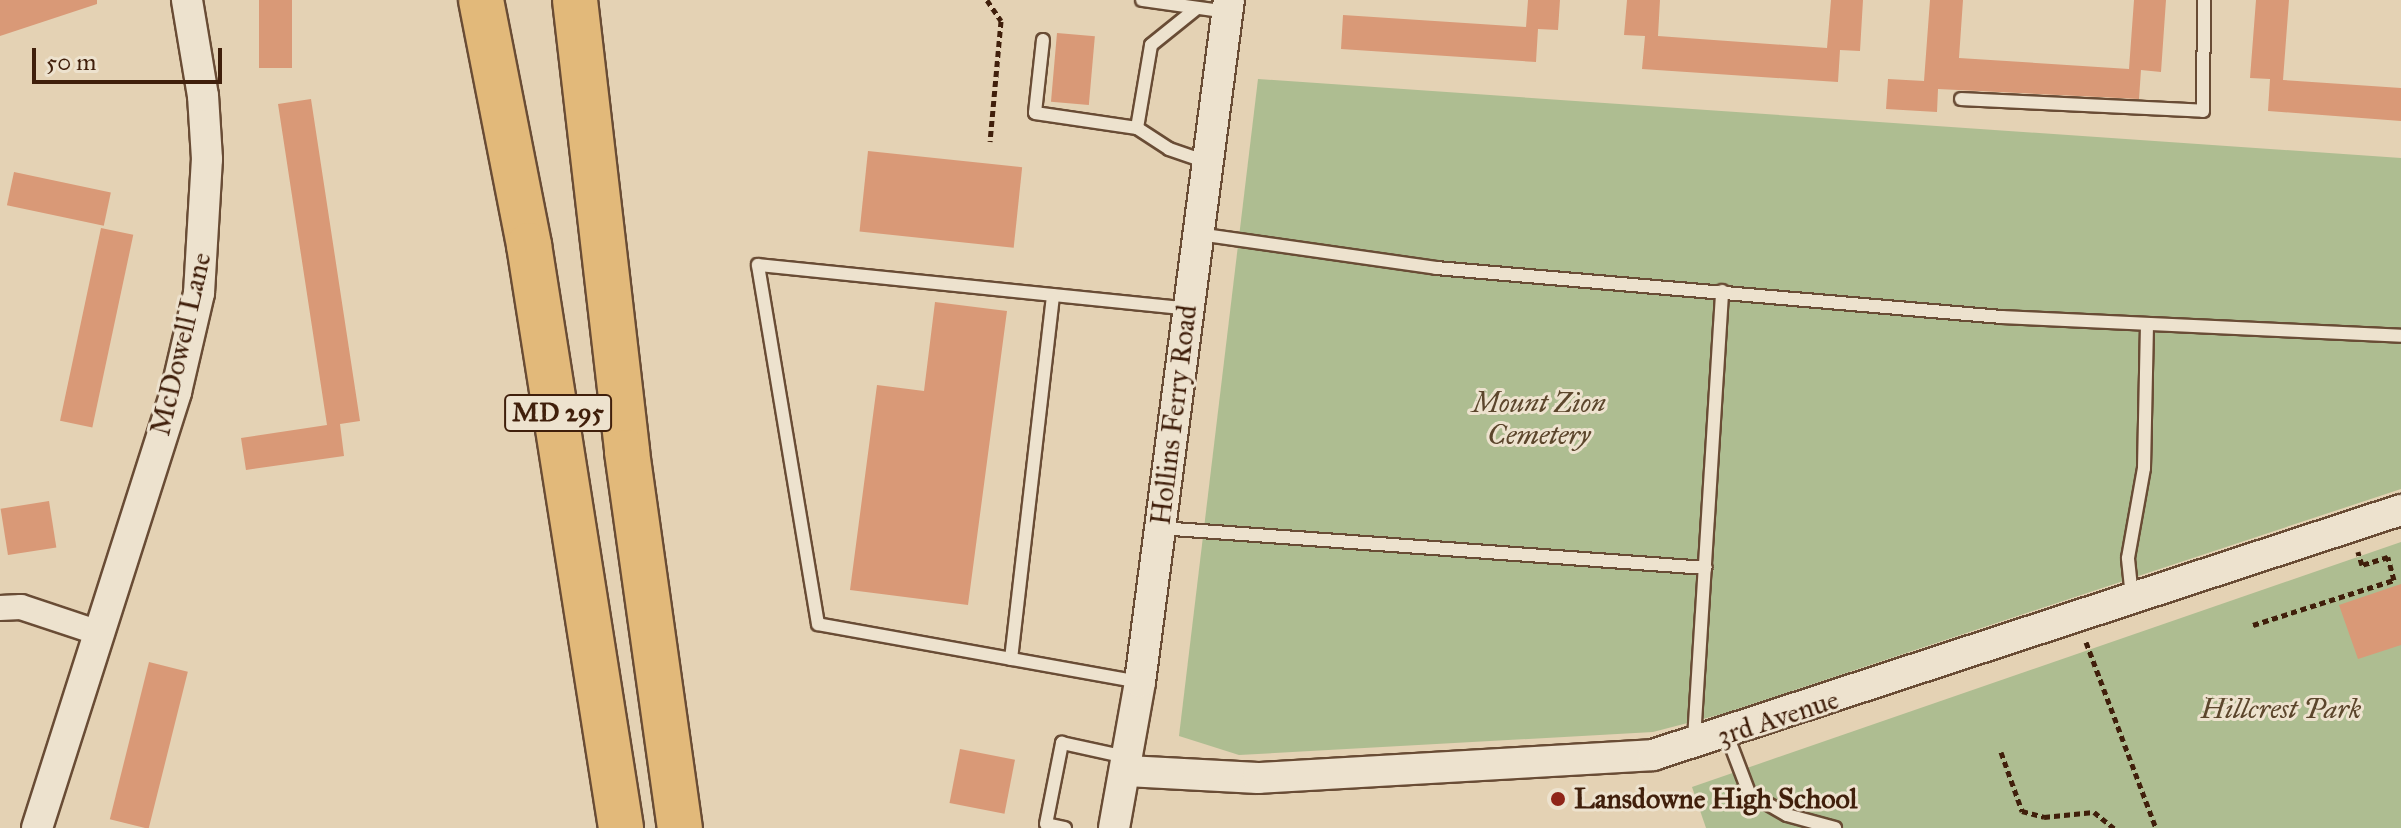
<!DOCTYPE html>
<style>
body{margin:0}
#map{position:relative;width:2401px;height:828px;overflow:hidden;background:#e4d2b4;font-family:"IM FELL Great Primer",serif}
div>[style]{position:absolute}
.green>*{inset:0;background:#aebd91}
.building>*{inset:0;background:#d99977;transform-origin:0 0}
.path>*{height:5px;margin-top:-2.5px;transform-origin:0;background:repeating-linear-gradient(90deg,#401f0b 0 6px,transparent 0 10px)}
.roads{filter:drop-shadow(2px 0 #694c35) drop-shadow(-2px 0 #694c35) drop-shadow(0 2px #694c35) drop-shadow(0 -2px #694c35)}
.service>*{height:12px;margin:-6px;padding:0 6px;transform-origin:6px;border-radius:6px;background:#ede2ce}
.minor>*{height:24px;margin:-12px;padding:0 12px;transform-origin:12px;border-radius:12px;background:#ede2ce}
.tertiary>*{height:30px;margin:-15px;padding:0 15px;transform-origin:15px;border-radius:15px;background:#ede2ce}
.motorway>*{height:44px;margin:-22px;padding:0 22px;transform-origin:22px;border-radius:22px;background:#e2b97a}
.dots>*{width:22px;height:22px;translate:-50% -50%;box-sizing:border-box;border:4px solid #ede2ce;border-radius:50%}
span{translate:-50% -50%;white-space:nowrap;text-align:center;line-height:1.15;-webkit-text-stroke:6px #ede2ce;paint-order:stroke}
.shield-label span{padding:2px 6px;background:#ede2ce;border:2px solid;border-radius:6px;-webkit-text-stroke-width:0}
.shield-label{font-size:26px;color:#401f0b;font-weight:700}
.street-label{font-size:28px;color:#401f0b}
.park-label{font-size:28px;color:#5c462c;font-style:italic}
.poi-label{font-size:28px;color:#401f0b;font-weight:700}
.left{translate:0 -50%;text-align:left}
.scale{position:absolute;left:32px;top:48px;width:190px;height:36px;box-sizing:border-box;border:4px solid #401f0b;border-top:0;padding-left:10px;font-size:24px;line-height:28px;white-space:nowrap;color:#401f0b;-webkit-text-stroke:6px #ede2ce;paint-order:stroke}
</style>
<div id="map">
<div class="green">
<div style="clip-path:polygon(1258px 79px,2401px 158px,2401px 489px,1722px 714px,1653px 732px,1239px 755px,1179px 736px)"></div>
<div style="clip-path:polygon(2401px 542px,2401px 828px,1706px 828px,1692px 787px)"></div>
</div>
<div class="building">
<div style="clip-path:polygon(0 0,97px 0,97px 4px,0 36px)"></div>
<div style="left:259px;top:0;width:33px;height:68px"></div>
<div style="clip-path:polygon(1528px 0,1560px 0,1558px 30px,1538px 29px,1536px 62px,1341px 49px,1343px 15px,1526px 27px)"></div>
<div style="clip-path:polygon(1627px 0,1660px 0,1658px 36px,1827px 48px,1831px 0,1863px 0,1860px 51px,1840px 50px,1838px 82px,1642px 69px,1645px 36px,1624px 35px)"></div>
<div style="clip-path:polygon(1930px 0,1963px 0,1959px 58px,2129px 69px,2134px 0,2166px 0,2161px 72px,2141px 70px,2139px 99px,1938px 89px,1937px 112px,1886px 109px,1888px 79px,1924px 81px)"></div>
<div style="clip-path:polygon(2256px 0,2289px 0,2283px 80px,2401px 88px,2401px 121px,2268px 111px,2270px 79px,2250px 78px)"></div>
<div style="left:1057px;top:33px;width:38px;height:69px;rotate:5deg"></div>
<div style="clip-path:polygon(311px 99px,360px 421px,340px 424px,344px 456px,246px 470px,241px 438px,327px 425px,278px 104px)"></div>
<div style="left:868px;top:151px;width:155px;height:81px;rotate:6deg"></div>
<div style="left:14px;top:172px;width:99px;height:34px;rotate:12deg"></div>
<div style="left:101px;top:228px;width:33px;height:197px;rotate:12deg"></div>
<div style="clip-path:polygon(935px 302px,1007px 311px,968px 605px,850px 590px,877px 385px,924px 391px)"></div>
<div style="left:49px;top:501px;width:47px;height:49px;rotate:81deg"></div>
<div style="clip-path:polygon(2401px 584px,2401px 645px,2358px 659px,2339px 605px)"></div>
<div style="left:149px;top:662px;width:40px;height:162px;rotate:14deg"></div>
<div style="left:960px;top:749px;width:56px;height:55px;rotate:11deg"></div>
</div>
<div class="path">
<div style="left:987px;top:0;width:25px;rotate:56deg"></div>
<div style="left:1001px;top:21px;width:121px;rotate:95.2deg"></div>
<div style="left:2253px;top:625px;width:148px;rotate:-17.7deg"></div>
<div style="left:2394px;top:580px;width:24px;rotate:-105deg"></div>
<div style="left:2388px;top:557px;width:27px;rotate:163deg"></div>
<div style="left:2362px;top:565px;width:14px;rotate:-107deg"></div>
<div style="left:2086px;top:642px;width:199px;rotate:69.4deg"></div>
<div style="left:2001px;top:752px;width:63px;rotate:70.4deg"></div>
<div style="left:2022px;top:811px;width:23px;rotate:15deg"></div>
<div style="left:2044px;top:817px;width:50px;rotate:-5.7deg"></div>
<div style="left:2094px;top:812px;width:26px;rotate:39deg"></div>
</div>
<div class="roads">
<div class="service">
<div style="left:1142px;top:0;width:86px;rotate:8deg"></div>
<div style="left:1043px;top:40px;width:73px;rotate:96.3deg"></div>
<div style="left:1035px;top:113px;width:103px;rotate:8.4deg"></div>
<div style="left:1137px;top:128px;width:38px;rotate:33deg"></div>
<div style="left:1169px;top:149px;width:40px;rotate:18.9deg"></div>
<div style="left:1961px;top:99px;width:242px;rotate:2.8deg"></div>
<div style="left:2203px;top:111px;width:111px;rotate:-89.5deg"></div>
<div style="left:1137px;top:128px;width:84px;rotate:-80.4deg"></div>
<div style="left:1151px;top:45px;width:59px;rotate:-38.8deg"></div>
<div style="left:1198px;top:234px;width:240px;rotate:8.1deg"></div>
<div style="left:1436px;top:268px;width:568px;rotate:4.95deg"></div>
<div style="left:2002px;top:317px;width:399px;rotate:2.7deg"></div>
<div style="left:1160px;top:528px;width:547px;rotate:4.19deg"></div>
<div style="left:2132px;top:597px;width:39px;rotate:-96deg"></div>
<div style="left:2128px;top:558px;width:91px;rotate:-79.9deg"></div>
<div style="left:2144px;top:468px;width:142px;rotate:-88.8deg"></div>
<div style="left:1011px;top:659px;width:366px;rotate:-83.4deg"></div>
<div style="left:1140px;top:682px;width:327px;rotate:-169.8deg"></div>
<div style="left:818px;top:624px;width:364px;rotate:-99.5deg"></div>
<div style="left:758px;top:265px;width:432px;rotate:5.8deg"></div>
<div style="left:1727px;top:735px;width:62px;rotate:69.2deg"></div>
<div style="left:1749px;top:793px;width:44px;rotate:30.1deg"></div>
<div style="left:1787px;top:815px;width:50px;rotate:15.2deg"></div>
<div style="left:1694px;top:739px;width:449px;rotate:-86.4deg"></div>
<div style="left:1065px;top:828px;width:19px;rotate:-168deg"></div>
<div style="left:1046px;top:824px;width:83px;rotate:-78.8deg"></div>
<div style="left:1062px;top:743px;width:66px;rotate:12.3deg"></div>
</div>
<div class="minor">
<div style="left:0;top:608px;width:21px;rotate:-3deg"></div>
<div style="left:21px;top:607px;width:82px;rotate:18.4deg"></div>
</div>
<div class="tertiary">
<div style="left:1127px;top:771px;width:131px;rotate:3.1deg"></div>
<div style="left:1258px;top:778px;width:396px;rotate:-3.3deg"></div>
<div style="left:1653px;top:755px;width:787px;rotate:-18.14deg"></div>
<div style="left:37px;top:828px;width:458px;rotate:-72.3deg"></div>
<div style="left:176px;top:392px;width:102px;rotate:-76.9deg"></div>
<div style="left:199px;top:293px;width:134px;rotate:-86.6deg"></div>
<div style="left:207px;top:159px;width:63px;rotate:-93.6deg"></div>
<div style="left:203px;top:96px;width:97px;rotate:-99.5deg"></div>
<div style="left:1114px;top:828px;width:148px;rotate:-79.9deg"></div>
<div style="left:1140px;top:682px;width:688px;rotate:-82.57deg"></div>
</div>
<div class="motorway">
<div style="left:481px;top:0;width:250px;rotate:78.9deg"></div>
<div style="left:529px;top:245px;width:590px;rotate:81.03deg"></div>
<div style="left:575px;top:0;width:455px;rotate:83.4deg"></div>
<div style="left:627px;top:452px;width:380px;rotate:82deg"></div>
</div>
</div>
<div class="dots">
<div style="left:1558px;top:799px;background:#8f2418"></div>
</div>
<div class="shield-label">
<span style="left:558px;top:413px">MD 295</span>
</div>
<div class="street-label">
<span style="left:181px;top:344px;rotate:-77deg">McDowell Lane</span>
<span style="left:1174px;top:415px;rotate:-83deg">Hollins Ferry Road</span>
<span style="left:1778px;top:718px;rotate:-18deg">3rd Avenue</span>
</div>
<div class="park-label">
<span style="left:1539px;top:419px">Mount Zion<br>Cemetery</span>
<span style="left:2281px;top:709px">Hillcrest Park</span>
</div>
<div class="poi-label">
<span class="left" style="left:1574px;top:799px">Lansdowne High School</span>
</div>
<div class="scale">50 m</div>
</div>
